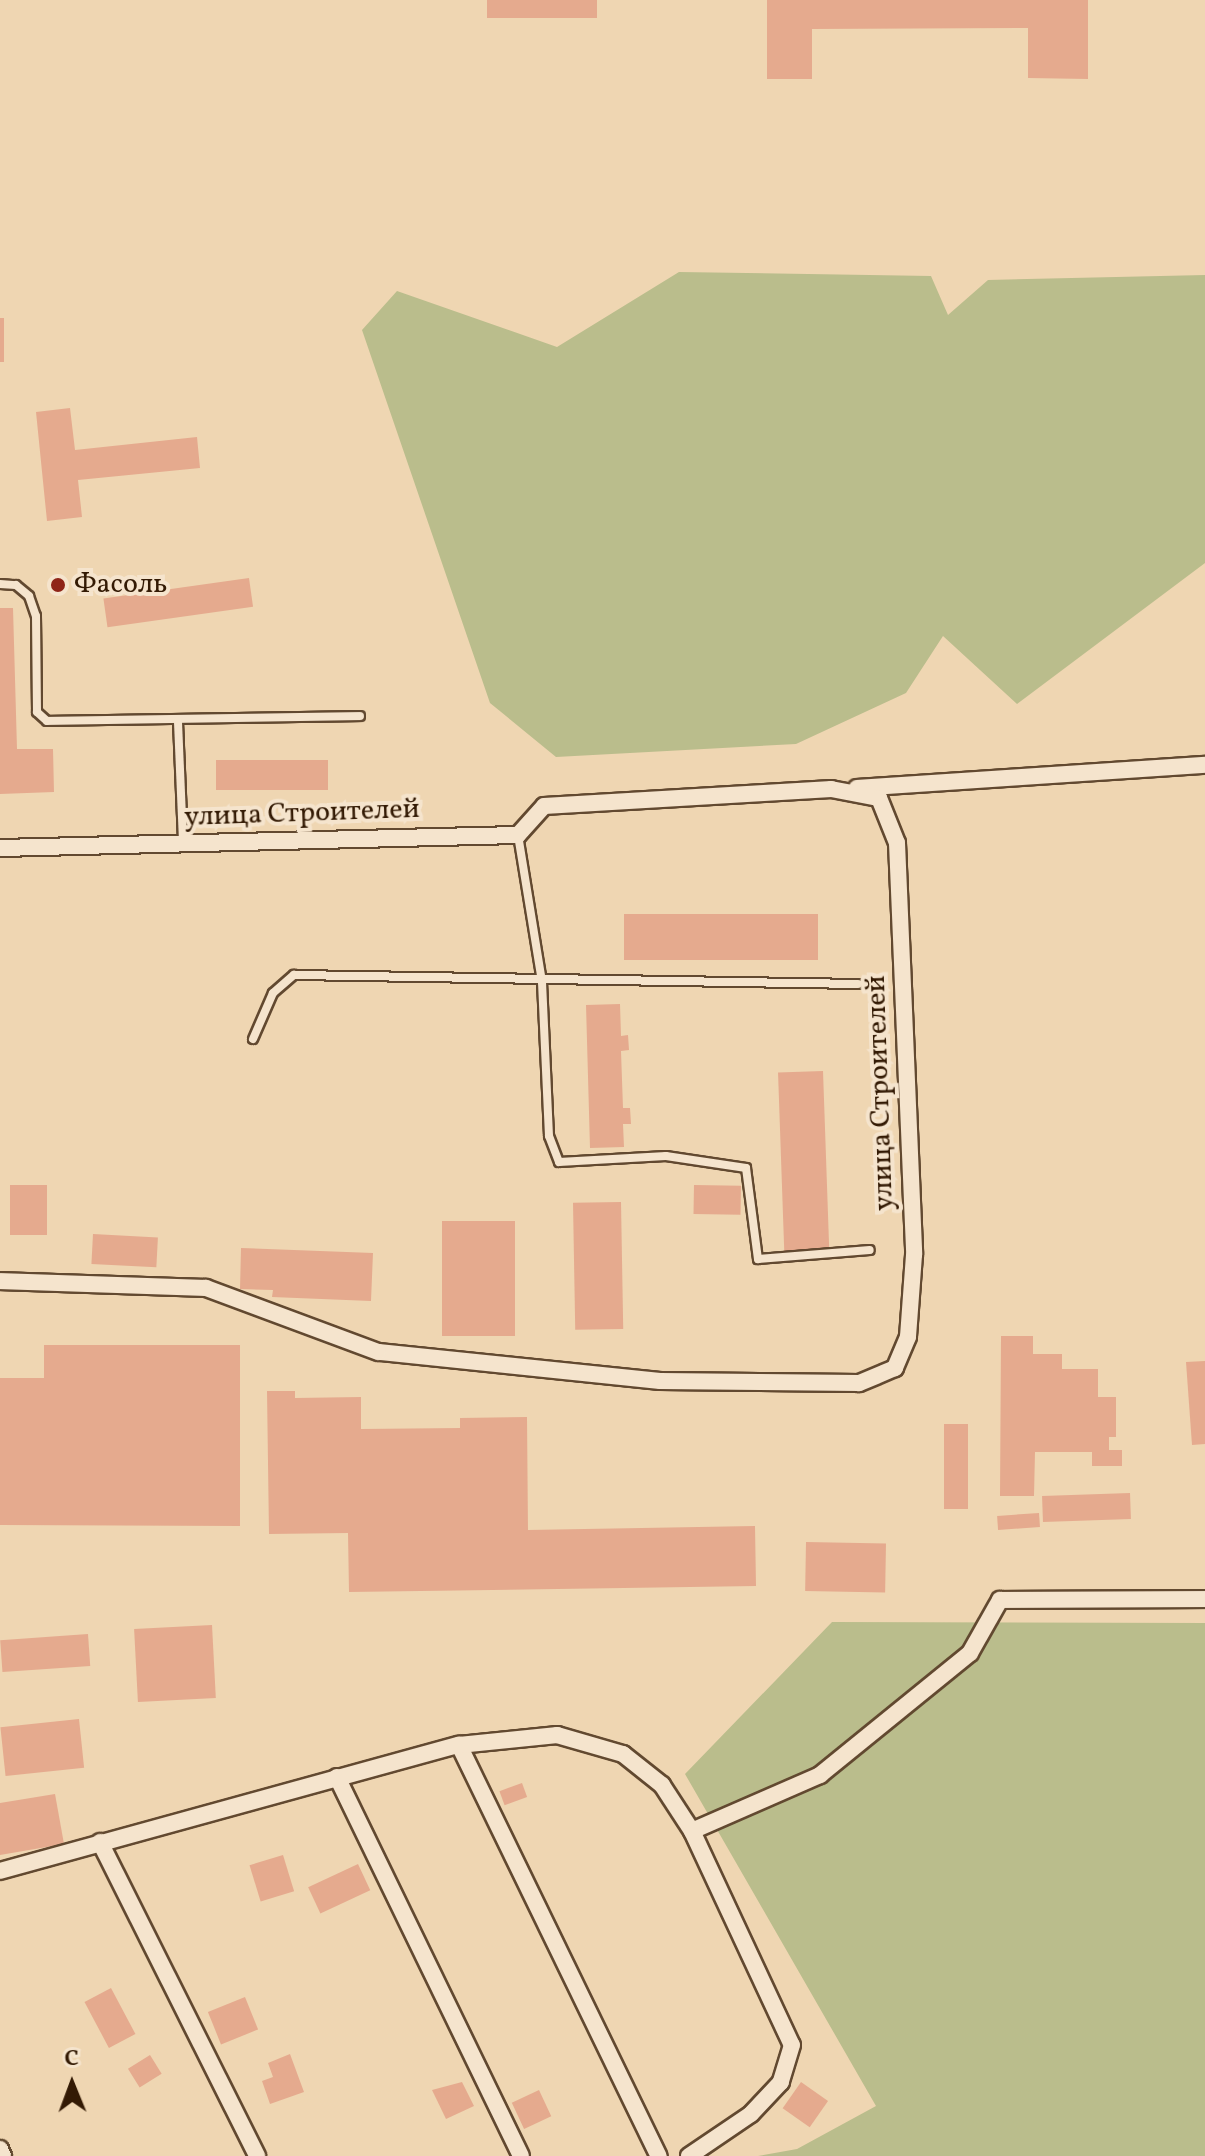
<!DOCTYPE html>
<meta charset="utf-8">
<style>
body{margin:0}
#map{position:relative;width:1205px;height:2156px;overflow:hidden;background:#efd6b2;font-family:Vollkorn,serif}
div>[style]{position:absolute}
.green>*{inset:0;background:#babd8c}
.building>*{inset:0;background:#e5aa8e;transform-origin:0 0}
.roads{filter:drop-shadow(2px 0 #624930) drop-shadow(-2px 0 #624930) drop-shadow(0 2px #624930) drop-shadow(0 -2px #624930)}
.service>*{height:8px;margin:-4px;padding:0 4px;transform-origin:4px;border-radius:4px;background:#f5e4cd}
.minor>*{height:16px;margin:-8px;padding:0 8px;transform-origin:8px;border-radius:8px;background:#f5e4cd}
.dots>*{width:22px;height:22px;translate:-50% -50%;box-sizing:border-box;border:4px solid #f5e4cd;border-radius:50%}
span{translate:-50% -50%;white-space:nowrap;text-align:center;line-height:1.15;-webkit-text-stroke:8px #f5e4cd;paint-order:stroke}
.poi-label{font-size:28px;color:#331a04}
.left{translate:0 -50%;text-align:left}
.street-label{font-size:28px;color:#331a04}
.north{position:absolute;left:32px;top:2044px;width:80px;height:80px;-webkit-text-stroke:6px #f5e4cd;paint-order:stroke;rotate:359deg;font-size:22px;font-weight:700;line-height:32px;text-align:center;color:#331a04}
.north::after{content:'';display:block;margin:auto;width:28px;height:36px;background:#331a04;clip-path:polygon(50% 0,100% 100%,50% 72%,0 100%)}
</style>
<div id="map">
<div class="green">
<div style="clip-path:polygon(679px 272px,931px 276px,948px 315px,988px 280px,1205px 275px,1205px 563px,1017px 704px,943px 636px,906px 693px,796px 744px,556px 757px,490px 703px,362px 330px,397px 291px,557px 347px)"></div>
<div style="clip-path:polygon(832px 1622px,1205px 1623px,1205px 2156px,758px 2156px,797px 2149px,876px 2106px,685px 1774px)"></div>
</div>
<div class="building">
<div style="left:487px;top:0;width:110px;height:18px"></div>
<div style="clip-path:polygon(767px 0,1088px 0,1088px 79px,1028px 78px,1028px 28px,812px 29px,812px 79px,767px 79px)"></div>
<div style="left:0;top:318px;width:4px;height:44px"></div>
<div style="clip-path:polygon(70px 408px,75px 450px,197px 437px,200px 468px,78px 480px,82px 517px,47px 521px,36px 412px)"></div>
<div style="left:249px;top:578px;width:29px;height:147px;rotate:82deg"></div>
<div style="clip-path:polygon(0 608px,13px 608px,17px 749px,53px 749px,54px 792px,0 794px)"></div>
<div style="left:328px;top:760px;width:30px;height:112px;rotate:90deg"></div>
<div style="left:818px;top:914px;width:46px;height:194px;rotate:90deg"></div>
<div style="clip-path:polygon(620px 1004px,621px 1036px,628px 1035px,629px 1050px,621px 1051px,623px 1108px,630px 1108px,631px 1124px,623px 1124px,624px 1147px,590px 1148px,586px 1005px)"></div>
<div style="left:823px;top:1071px;width:179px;height:45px;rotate:88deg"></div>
<div style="left:10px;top:1185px;width:37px;height:50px"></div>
<div style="left:694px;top:1185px;width:47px;height:29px;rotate:1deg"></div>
<div style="left:621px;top:1202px;width:127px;height:48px;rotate:89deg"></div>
<div style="left:515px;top:1221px;width:115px;height:73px;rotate:90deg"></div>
<div style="left:93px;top:1234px;width:65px;height:30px;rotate:3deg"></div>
<div style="clip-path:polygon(241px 1248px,373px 1253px,371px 1301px,272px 1297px,273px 1290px,240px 1289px)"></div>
<div style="clip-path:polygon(1001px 1336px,1033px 1336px,1033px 1354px,1062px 1354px,1062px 1369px,1098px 1369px,1098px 1397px,1116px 1397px,1116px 1437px,1109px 1437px,1109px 1450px,1122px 1450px,1122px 1466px,1092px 1466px,1092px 1452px,1035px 1452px,1034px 1496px,1000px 1496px)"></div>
<div style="clip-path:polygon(44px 1345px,240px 1345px,240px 1526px,0 1525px,0 1378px,44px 1378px)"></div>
<div style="clip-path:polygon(1205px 1361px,1205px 1444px,1192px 1445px,1186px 1362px)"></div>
<div style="clip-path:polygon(267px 1391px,295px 1391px,295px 1398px,361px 1397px,361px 1429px,460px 1428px,460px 1418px,527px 1417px,528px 1530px,755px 1526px,756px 1586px,349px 1592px,348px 1533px,269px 1534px)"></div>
<div style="left:944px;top:1424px;width:24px;height:85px"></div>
<div style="left:1130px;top:1493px;width:26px;height:88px;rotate:88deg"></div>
<div style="left:1039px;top:1513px;width:14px;height:42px;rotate:86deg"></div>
<div style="left:806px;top:1542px;width:80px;height:49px;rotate:1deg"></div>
<div style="left:212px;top:1625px;width:73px;height:78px;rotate:87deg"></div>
<div style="left:88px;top:1634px;width:32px;height:88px;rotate:86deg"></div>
<div style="left:79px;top:1719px;width:49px;height:79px;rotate:84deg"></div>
<div style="left:522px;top:1783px;width:15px;height:24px;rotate:70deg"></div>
<div style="clip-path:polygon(55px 1794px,64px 1844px,0 1855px,0 1803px)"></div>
<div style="left:283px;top:1855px;width:38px;height:35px;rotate:73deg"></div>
<div style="left:358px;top:1864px;width:29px;height:55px;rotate:65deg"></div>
<div style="left:111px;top:1988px;width:52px;height:30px;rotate:62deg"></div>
<div style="left:245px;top:1997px;width:35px;height:40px;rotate:68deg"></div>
<div style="clip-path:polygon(290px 2054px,304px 2092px,270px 2104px,262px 2081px,273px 2077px,268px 2063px)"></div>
<div style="left:150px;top:2055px;width:22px;height:26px;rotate:58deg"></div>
<div style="clip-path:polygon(462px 2082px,474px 2106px,446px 2119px,432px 2090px)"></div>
<div style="left:801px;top:2082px;width:33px;height:32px;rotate:35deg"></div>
<div style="left:539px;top:2090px;width:29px;height:30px;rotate:65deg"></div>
</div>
<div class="roads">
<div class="service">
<div style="left:0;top:584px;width:16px;rotate:4deg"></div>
<div style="left:16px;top:585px;width:17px;rotate:40deg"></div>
<div style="left:29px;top:596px;width:21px;rotate:71deg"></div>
<div style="left:36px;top:616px;width:96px;rotate:89.4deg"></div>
<div style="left:37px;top:712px;width:13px;rotate:42deg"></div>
<div style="left:47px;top:721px;width:313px;rotate:-0.9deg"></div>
<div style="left:178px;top:722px;width:121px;rotate:87.6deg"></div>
<div style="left:518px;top:835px;width:149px;rotate:80.7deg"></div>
<div style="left:542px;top:982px;width:154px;rotate:87.4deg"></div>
<div style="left:549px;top:1136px;width:28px;rotate:69deg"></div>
<div style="left:559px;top:1162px;width:107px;rotate:-3.2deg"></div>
<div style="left:666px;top:1156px;width:81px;rotate:8.5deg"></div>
<div style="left:746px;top:1168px;width:92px;rotate:82.5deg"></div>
<div style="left:758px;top:1259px;width:112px;rotate:-4.6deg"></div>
<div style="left:253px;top:1039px;width:50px;rotate:-66.5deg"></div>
<div style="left:273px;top:993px;width:28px;rotate:-41deg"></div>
<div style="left:294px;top:975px;width:564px;rotate:0.91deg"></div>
</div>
<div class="minor">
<div style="left:857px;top:788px;width:349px;rotate:-3.8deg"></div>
<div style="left:0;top:848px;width:518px;rotate:-1.44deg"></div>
<div style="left:518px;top:835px;width:39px;rotate:-48deg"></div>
<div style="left:544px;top:806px;width:288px;rotate:-3.4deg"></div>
<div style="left:831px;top:789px;width:49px;rotate:10.6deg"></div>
<div style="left:879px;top:798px;width:48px;rotate:68.2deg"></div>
<div style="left:897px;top:843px;width:412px;rotate:87.6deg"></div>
<div style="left:914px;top:1255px;width:82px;rotate:94.2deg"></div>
<div style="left:908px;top:1337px;width:34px;rotate:113deg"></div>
<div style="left:895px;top:1368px;width:39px;rotate:157deg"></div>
<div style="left:859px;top:1383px;width:199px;rotate:-179.4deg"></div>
<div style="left:660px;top:1381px;width:283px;rotate:-174.1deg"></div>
<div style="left:378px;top:1352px;width:184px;rotate:-159.6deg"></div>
<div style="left:206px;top:1288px;width:206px;rotate:-178.1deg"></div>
<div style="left:459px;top:1745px;width:457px;rotate:64.1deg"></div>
<div style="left:337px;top:1777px;width:421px;rotate:64.1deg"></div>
<div style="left:692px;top:1831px;width:140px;rotate:-23.6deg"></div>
<div style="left:820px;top:1775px;width:193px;rotate:-39.1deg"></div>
<div style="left:970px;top:1653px;width:61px;rotate:-60.5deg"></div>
<div style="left:1000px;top:1600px;width:205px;rotate:-0.3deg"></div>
<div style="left:100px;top:1842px;width:351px;rotate:63.4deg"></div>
<div style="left:0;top:1871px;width:476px;rotate:-15.4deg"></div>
<div style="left:459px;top:1745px;width:99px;rotate:-5.8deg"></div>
<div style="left:557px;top:1735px;width:69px;rotate:16.1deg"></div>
<div style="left:623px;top:1754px;width:50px;rotate:38.5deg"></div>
<div style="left:662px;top:1785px;width:55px;rotate:56.9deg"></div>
<div style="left:692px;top:1831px;width:236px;rotate:65deg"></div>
<div style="left:792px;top:2045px;width:39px;rotate:107deg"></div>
<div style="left:781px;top:2082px;width:44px;rotate:133.2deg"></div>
<div style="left:751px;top:2114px;width:75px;rotate:145.9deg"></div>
<div style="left:0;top:2149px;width:8px;rotate:67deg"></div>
</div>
</div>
<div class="dots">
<div style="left:58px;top:585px;background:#8f2418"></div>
</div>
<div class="poi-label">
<span class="left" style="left:74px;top:585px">Фасоль</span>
</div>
<div class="street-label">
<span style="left:302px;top:814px;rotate:-2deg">улица Строителей</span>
<span style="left:881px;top:1093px;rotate:-92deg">улица Строителей</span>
</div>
<div class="north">С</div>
</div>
